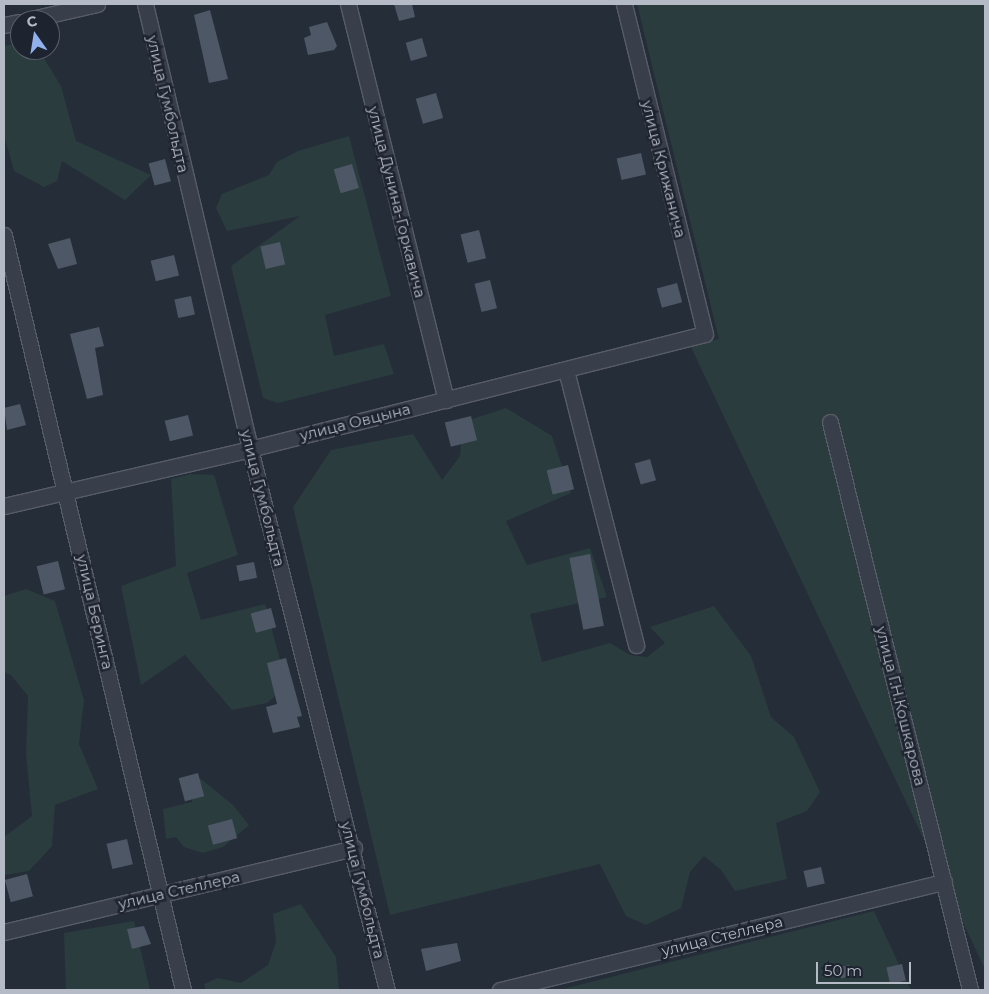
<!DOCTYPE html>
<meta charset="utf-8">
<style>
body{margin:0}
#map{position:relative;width:989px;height:994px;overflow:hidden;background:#252d39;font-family:Montserrat,sans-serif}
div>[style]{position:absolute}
.green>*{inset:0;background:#2a3c3d}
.building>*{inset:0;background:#4e5765;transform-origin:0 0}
.roads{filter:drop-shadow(1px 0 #575d68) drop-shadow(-1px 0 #575d68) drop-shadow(0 1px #575d68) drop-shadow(0 -1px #575d68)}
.minor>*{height:15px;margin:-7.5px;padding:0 7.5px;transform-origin:7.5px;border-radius:7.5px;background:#393f4a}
span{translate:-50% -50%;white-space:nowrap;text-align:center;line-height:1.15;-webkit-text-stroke:5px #1e242f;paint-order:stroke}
.street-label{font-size:15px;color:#b4bac6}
.frame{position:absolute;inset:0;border:5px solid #b4bac6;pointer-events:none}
.north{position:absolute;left:10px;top:10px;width:50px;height:50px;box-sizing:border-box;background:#1e242f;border:1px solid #5a606b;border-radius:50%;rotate:347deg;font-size:14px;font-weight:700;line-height:20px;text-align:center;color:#b4bac6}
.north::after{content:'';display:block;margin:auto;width:18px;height:22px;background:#91b1ed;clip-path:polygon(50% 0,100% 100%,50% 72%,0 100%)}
.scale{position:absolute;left:816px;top:962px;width:95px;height:22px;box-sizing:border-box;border:2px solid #b4bac6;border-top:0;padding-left:6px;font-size:15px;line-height:18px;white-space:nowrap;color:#b4bac6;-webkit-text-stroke:4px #1e242f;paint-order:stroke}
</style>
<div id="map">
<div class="green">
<div style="clip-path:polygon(637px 4px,985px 4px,985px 969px,690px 345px,719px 339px)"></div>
<div style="clip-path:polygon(20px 43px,20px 50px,39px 50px,61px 86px,76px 141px,151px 175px,125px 200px,62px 161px,57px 181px,44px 187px,14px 171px,4px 135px,4px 46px)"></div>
<div style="clip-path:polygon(349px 136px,391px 296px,325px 315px,334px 356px,384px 344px,394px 374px,278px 403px,263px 398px,231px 266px,300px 216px,227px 231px,216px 208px,222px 194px,269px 175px,277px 162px,298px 151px)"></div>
<div style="clip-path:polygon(506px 408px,552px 436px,571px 493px,506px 521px,527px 565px,590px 548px,607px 597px,530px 614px,542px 662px,610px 643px,630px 655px,647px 657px,665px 643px,650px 627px,714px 606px,751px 656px,771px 717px,794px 737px,820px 792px,807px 811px,776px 823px,787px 879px,735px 891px,721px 870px,704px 856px,690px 872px,681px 908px,646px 925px,626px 916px,600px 864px,390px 915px,293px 507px,331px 450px,413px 434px,442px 480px,460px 456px,463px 422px)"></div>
<div style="clip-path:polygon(191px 474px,214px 475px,238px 555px,187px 573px,201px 620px,265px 604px,287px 686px,267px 703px,232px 710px,185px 655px,141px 685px,121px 586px,176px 566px,171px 479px)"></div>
<div style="clip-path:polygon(26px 589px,55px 601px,84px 700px,79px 744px,98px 789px,55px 805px,52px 846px,29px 871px,5px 875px,4px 837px,32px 816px,26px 754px,28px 696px,11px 675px,4px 672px,4px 596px)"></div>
<div style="clip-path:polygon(189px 777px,201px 779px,233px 805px,249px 825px,223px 847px,203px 853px,184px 847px,176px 837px,166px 839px,163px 809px,192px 802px)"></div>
<div style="clip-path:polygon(301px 904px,336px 957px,339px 990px,206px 990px,204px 984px,218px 978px,241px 983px,268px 965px,276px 942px,273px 914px)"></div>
<div style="clip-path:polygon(874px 911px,911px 990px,559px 990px)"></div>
<div style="clip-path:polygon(134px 921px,150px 990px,66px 990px,64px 933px)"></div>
</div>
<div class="building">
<div style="clip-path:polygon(394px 4px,412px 4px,415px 17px,399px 21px)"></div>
<div style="clip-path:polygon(210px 10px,228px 79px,209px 83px,194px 15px)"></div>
<div style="clip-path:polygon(327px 22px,337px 46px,334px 50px,308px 55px,304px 38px,311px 35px,309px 27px)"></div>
<div style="left:422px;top:38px;width:19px;height:17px;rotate:74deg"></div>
<div style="left:436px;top:93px;width:26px;height:21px;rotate:74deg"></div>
<div style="left:641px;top:153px;width:22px;height:25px;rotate:77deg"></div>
<div style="left:165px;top:159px;width:23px;height:17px;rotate:75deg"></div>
<div style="left:352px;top:164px;width:25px;height:19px;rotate:74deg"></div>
<div style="left:479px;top:230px;width:29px;height:19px;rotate:76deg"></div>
<div style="clip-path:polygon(70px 238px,77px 264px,58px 269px,48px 244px)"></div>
<div style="left:280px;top:242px;width:23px;height:20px;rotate:77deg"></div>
<div style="left:174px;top:255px;width:21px;height:24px;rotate:76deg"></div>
<div style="left:490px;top:280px;width:29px;height:16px;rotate:76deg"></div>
<div style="left:677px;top:283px;width:20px;height:21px;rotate:75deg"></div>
<div style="left:191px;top:296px;width:19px;height:17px;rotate:78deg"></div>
<div style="clip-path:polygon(99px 327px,104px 346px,95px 348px,103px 395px,87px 399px,70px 334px)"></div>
<div style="clip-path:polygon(20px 404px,26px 425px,7px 430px,4px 408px)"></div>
<div style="left:188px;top:415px;width:21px;height:24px;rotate:76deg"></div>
<div style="left:471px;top:416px;width:25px;height:27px;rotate:76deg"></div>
<div style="left:650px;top:459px;width:22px;height:16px;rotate:74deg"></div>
<div style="left:568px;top:465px;width:25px;height:22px;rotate:76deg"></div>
<div style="left:590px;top:554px;width:73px;height:21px;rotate:79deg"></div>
<div style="left:58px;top:561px;width:29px;height:22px;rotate:76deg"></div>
<div style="left:254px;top:562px;width:16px;height:18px;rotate:79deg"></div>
<div style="left:271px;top:608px;width:20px;height:21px;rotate:75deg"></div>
<div style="clip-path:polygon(286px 658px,302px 716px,297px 717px,300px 727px,273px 733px,266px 707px,277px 704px,267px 663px)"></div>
<div style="left:198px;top:773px;width:24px;height:20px;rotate:75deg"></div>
<div style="left:232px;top:819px;width:20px;height:25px;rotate:75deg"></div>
<div style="left:127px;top:839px;width:26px;height:21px;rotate:77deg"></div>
<div style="left:821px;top:867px;width:17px;height:18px;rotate:77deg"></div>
<div style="left:27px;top:874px;width:23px;height:23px;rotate:75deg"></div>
<div style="clip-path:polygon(144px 926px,151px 944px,132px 949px,127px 929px)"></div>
<div style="clip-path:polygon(457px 943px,461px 961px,426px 971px,421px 949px)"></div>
<div style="left:902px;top:964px;width:17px;height:16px;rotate:77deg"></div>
<div style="left:849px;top:965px;width:11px;height:11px;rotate:75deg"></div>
</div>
<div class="roads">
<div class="minor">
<div style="left:145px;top:4px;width:457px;rotate:76.7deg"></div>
<div style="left:250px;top:449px;width:558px;rotate:75.79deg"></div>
<div style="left:348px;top:4px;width:408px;rotate:76.1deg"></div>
<div style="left:27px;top:20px;width:72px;rotate:-12.9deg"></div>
<div style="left:4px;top:25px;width:16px;rotate:-11deg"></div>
<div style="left:4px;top:235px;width:776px;rotate:76.66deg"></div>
<div style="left:566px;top:370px;width:284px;rotate:75.7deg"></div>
<div style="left:830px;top:422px;width:585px;rotate:76.15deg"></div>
<div style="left:4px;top:506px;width:253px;rotate:-13deg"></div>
<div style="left:250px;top:449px;width:469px;rotate:-14.2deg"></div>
<div style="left:705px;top:334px;width:340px;rotate:-103.8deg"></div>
<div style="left:4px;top:932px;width:360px;rotate:-13.5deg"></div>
<div style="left:500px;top:990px;width:457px;rotate:-13.7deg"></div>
</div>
</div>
<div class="street-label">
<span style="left:168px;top:104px;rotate:77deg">улица Гумбольдта</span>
<span style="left:664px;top:169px;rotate:76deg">улица Крижанича</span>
<span style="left:397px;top:202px;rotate:76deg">улица Дунина-Горкавича</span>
<span style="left:355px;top:422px;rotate:-14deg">улица Овцына</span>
<span style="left:263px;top:498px;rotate:76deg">улица Гумбольдта</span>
<span style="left:95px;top:612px;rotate:77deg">улица Беринга</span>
<span style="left:901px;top:706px;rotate:76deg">улица Г.Н.Кошкарова</span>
<span style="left:179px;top:890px;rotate:-13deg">улица Стеллера</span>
<span style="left:363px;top:890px;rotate:76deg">улица Гумбольдта</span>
<span style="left:722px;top:936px;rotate:-14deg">улица Стеллера</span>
</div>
<div class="frame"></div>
<div class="north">С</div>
<div class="scale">50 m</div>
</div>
